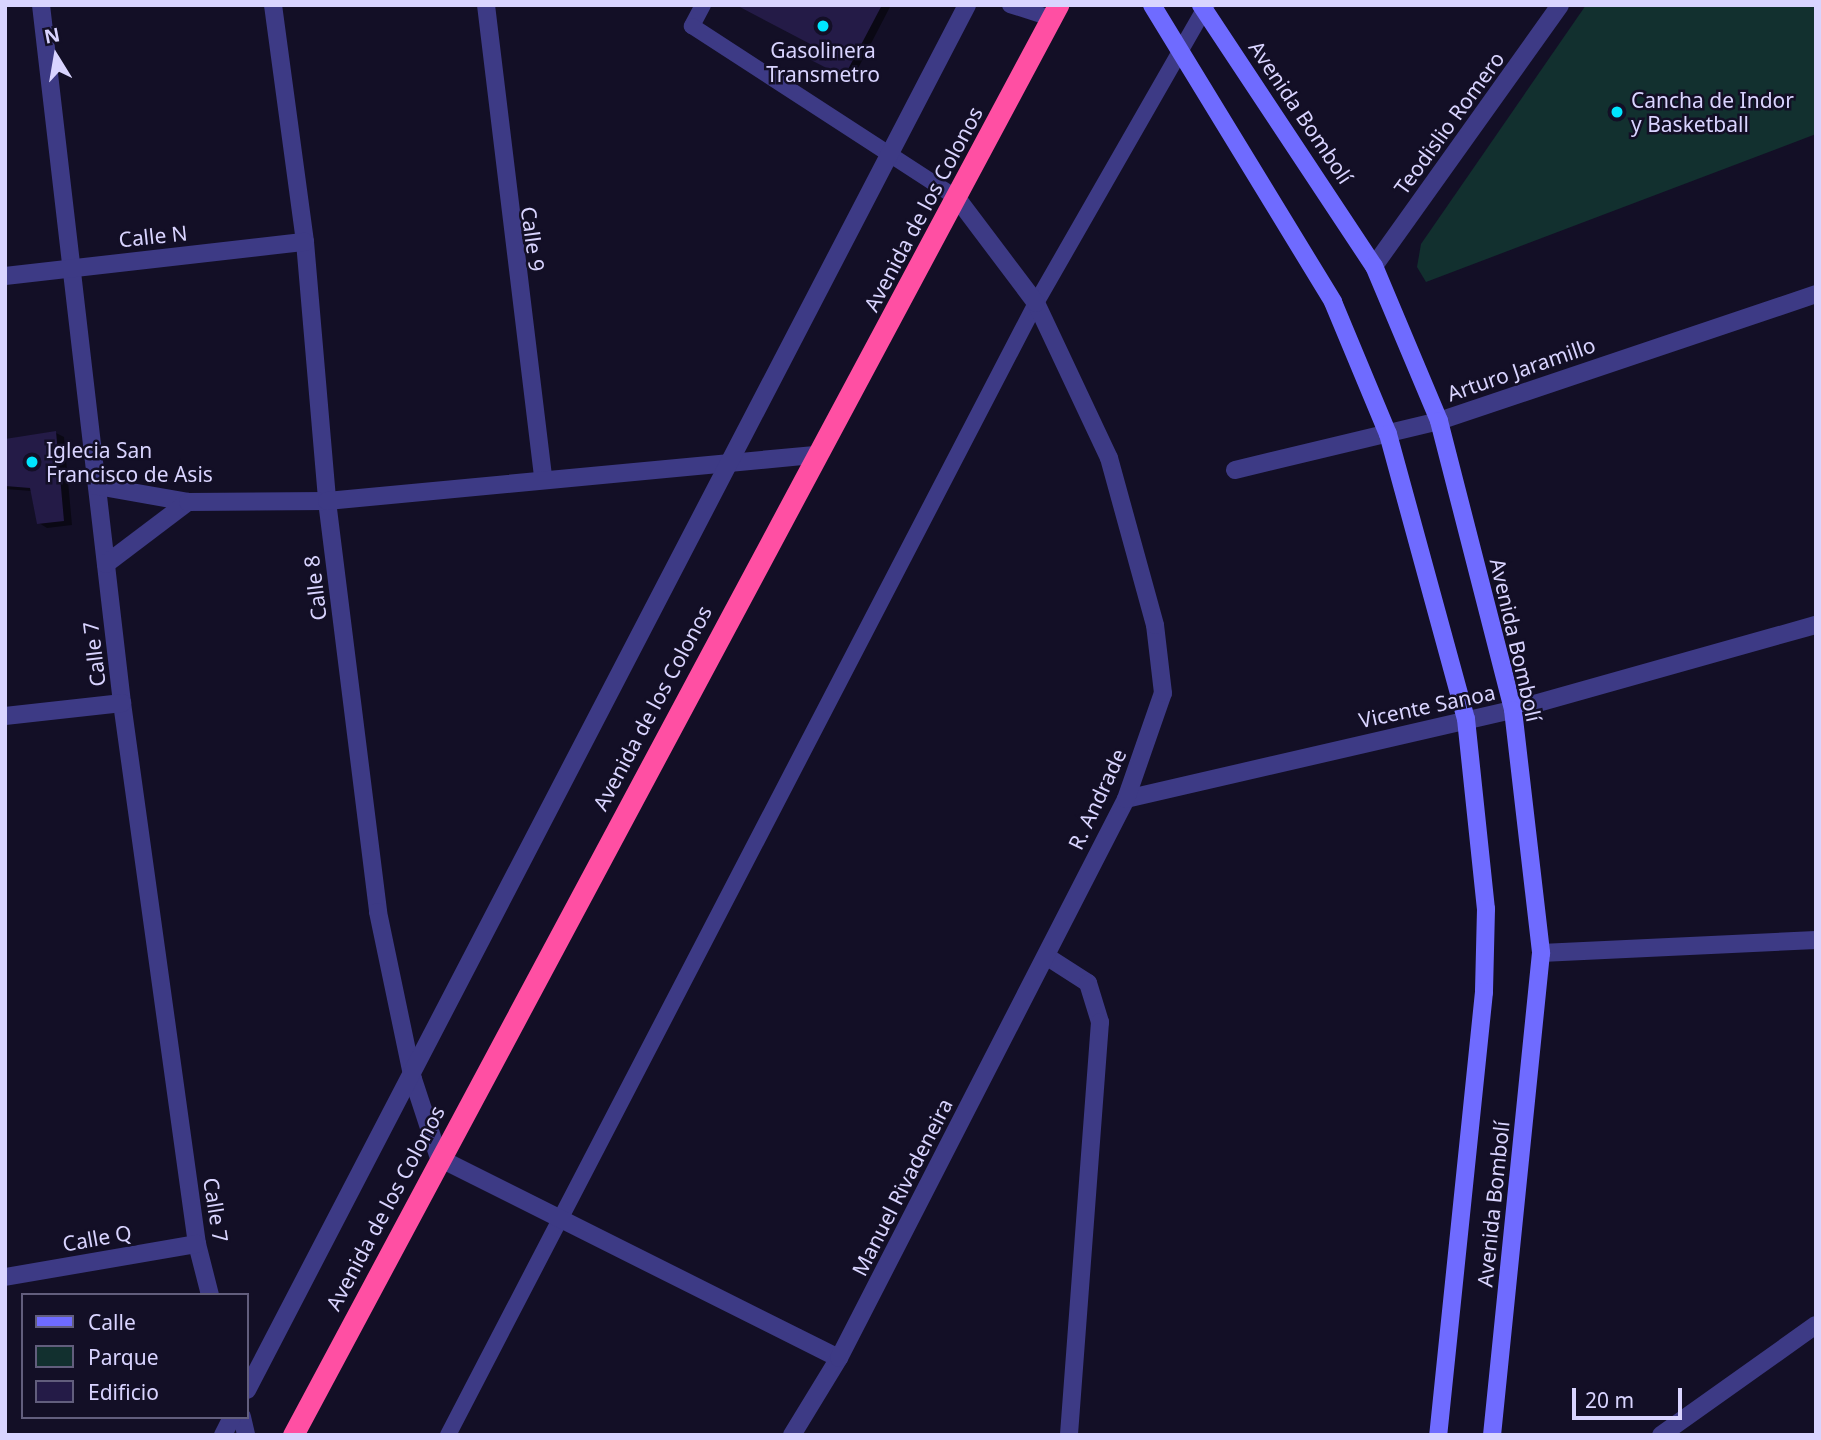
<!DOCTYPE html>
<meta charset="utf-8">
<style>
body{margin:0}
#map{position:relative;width:1821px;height:1440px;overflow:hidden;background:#130f26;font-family:"Noto Sans",sans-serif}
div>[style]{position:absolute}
.green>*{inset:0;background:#12302f}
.shadow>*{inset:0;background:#0007}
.building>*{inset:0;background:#241b47}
.lane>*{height:16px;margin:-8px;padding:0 8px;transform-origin:8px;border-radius:8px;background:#3d3a85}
.street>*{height:18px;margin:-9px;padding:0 9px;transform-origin:9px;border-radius:9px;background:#3d3a85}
.secondary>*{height:18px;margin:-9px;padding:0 9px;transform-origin:9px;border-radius:9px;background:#6f6bff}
.highway>*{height:21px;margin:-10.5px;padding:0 10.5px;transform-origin:10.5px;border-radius:10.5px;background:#ff4fa3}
.dots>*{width:19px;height:19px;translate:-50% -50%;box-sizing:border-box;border:4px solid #130f26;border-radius:50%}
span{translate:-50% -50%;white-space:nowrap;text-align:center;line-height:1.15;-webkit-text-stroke:5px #130f26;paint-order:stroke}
.poi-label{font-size:21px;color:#d9d4ff}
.left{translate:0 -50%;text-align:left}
.street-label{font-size:21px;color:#d9d4ff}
.frame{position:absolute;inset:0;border:7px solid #d9d4ff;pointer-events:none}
.legend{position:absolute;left:21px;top:1293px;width:228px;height:126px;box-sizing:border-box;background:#130f26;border:2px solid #625e7d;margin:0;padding:9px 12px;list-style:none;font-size:21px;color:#d9d4ff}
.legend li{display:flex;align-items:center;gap:14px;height:35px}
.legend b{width:35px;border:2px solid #625e7d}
.north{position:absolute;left:21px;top:21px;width:70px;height:70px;-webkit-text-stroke:5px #130f26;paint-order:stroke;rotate:349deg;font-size:19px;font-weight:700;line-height:28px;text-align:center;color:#d9d4ff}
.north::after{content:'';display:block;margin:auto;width:24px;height:32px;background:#d9d4ff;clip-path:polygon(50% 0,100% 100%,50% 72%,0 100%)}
.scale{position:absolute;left:1572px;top:1388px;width:110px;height:32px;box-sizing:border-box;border:4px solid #d9d4ff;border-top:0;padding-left:9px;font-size:21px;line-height:24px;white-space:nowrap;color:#d9d4ff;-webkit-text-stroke:5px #130f26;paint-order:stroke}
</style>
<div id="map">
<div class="green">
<div style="clip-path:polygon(1586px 5px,1816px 5px,1816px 134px,1426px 282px,1417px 267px,1421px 244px)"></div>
</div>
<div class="shadow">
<div style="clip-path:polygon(738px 5px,891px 5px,852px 80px,811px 58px,818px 46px)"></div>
<div style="clip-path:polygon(56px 433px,64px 437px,72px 525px,47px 528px,39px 523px,32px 491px,5px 489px,5px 441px)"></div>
</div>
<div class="building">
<div style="clip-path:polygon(736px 5px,882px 5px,844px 77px,809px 59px,816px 47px)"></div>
<div style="clip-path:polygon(56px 431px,64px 521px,37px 524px,30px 488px,5px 486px,5px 439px)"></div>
</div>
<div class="lane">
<div style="left:703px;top:5px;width:24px;rotate:118deg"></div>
<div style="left:692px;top:26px;width:316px;rotate:33deg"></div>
<div style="left:1010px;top:5px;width:43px;rotate:17.6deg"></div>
<div style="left:448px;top:1435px;width:1276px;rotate:-62.55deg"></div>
<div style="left:1036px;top:303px;width:344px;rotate:-60.2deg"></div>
</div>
<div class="street">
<div style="left:41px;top:5px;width:703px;rotate:83.38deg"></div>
<div style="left:122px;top:703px;width:546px;rotate:82.11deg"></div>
<div style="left:197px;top:1244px;width:53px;rotate:75.7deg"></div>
<div style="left:273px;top:5px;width:239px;rotate:82.3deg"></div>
<div style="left:305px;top:242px;width:260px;rotate:85.1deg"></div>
<div style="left:327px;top:501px;width:414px;rotate:82.9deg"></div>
<div style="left:378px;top:912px;width:171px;rotate:78.2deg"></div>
<div style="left:413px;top:1079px;width:83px;rotate:71.8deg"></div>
<div style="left:439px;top:1158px;width:447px;rotate:26.6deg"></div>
<div style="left:486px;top:5px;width:476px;rotate:83.1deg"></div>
<div style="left:1374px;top:266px;width:320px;rotate:-54.5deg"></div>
<div style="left:5px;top:276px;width:302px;rotate:-6.5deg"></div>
<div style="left:1235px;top:470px;width:210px;rotate:-13.5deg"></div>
<div style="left:1439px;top:421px;width:398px;rotate:-18.6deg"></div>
<div style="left:97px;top:486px;width:92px;rotate:10deg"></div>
<div style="left:106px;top:564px;width:103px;rotate:-37.1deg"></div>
<div style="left:188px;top:502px;width:139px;rotate:-0.4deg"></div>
<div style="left:327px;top:501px;width:493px;rotate:-5.4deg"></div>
<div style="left:5px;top:716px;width:118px;rotate:-6.3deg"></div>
<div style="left:1126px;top:799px;width:397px;rotate:-13deg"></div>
<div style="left:1513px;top:710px;width:315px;rotate:-15.7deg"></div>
<div style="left:1541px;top:953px;width:275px;rotate:-2.7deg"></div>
<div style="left:1046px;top:956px;width:50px;rotate:32.7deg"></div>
<div style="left:1088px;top:983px;width:41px;rotate:72.9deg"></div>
<div style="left:1100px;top:1022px;width:414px;rotate:94.3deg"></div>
<div style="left:5px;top:1277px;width:195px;rotate:-9.8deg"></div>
<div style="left:247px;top:1390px;width:1561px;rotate:-62.53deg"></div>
<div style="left:242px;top:1417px;width:18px;rotate:77deg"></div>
<div style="left:223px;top:1435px;width:20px;rotate:-63deg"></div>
<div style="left:792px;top:1435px;width:90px;rotate:-58.6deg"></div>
<div style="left:839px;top:1358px;width:628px;rotate:-62.82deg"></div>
<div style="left:1126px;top:799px;width:112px;rotate:-70.8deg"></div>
<div style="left:1163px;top:693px;width:68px;rotate:-96.7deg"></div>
<div style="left:1155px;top:625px;width:173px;rotate:-105.4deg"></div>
<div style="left:1109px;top:458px;width:171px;rotate:-115.2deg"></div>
<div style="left:1036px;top:303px;width:131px;rotate:-127deg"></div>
<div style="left:1661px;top:1435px;width:190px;rotate:-35.4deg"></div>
</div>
<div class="secondary">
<div style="left:1152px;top:5px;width:348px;rotate:58.6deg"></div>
<div style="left:1333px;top:302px;width:143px;rotate:67.4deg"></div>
<div style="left:1388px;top:434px;width:295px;rotate:74.7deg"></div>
<div style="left:1466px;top:719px;width:191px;rotate:84deg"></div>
<div style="left:1486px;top:909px;width:83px;rotate:91.4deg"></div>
<div style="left:1484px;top:992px;width:445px;rotate:95.9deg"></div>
<div style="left:1201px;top:5px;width:313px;rotate:56.5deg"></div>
<div style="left:1374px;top:266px;width:168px;rotate:67.2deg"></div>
<div style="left:1439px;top:421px;width:298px;rotate:75.6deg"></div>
<div style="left:1513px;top:710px;width:245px;rotate:83.4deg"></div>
<div style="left:1541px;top:953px;width:484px;rotate:95.8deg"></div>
</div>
<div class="highway">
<div style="left:293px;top:1435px;width:1622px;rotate:-61.85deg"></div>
</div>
<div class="dots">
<div style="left:823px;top:26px;background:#00e5ff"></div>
<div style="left:1617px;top:112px;background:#00e5ff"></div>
<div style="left:32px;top:462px;background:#00e5ff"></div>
</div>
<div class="poi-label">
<span style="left:823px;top:62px">Gasolinera<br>Transmetro</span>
<span class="left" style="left:1631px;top:112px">Cancha de Indor<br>y Basketball</span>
<span class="left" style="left:46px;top:462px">Iglecia San<br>Francisco de Asis</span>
</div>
<div class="street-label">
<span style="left:1301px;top:112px;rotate:56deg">Avenida Bombolí</span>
<span style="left:1449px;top:123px;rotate:-54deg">Teodislio Romero</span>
<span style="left:923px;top:209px;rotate:-62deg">Avenida de los Colonos</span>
<span style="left:153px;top:236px;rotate:-6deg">Calle N</span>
<span style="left:533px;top:239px;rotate:82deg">Calle 9</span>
<span style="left:1521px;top:369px;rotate:-19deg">Arturo Jaramillo</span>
<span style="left:315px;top:588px;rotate:-97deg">Calle 8</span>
<span style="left:1516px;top:640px;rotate:77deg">Avenida Bombolí</span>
<span style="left:94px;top:654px;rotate:-97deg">Calle 7</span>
<span style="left:1427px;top:706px;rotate:-12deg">Vicente Sanoa</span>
<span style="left:652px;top:708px;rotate:-62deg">Avenida de los Colonos</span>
<span style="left:1097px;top:799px;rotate:-65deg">R. Andrade</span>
<span style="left:902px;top:1187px;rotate:-63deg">Manuel Rivadeneira</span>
<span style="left:1493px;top:1204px;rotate:-84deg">Avenida Bombolí</span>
<span style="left:385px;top:1208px;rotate:-62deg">Avenida de los Colonos</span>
<span style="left:216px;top:1210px;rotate:81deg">Calle 7</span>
<span style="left:97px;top:1238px;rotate:-10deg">Calle Q</span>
</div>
<div class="frame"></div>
<ul class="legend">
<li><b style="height:9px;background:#6f6bff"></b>Calle</li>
<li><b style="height:19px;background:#12302f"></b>Parque</li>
<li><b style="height:19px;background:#241b47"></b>Edificio</li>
</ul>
<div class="north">N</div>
<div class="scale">20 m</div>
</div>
